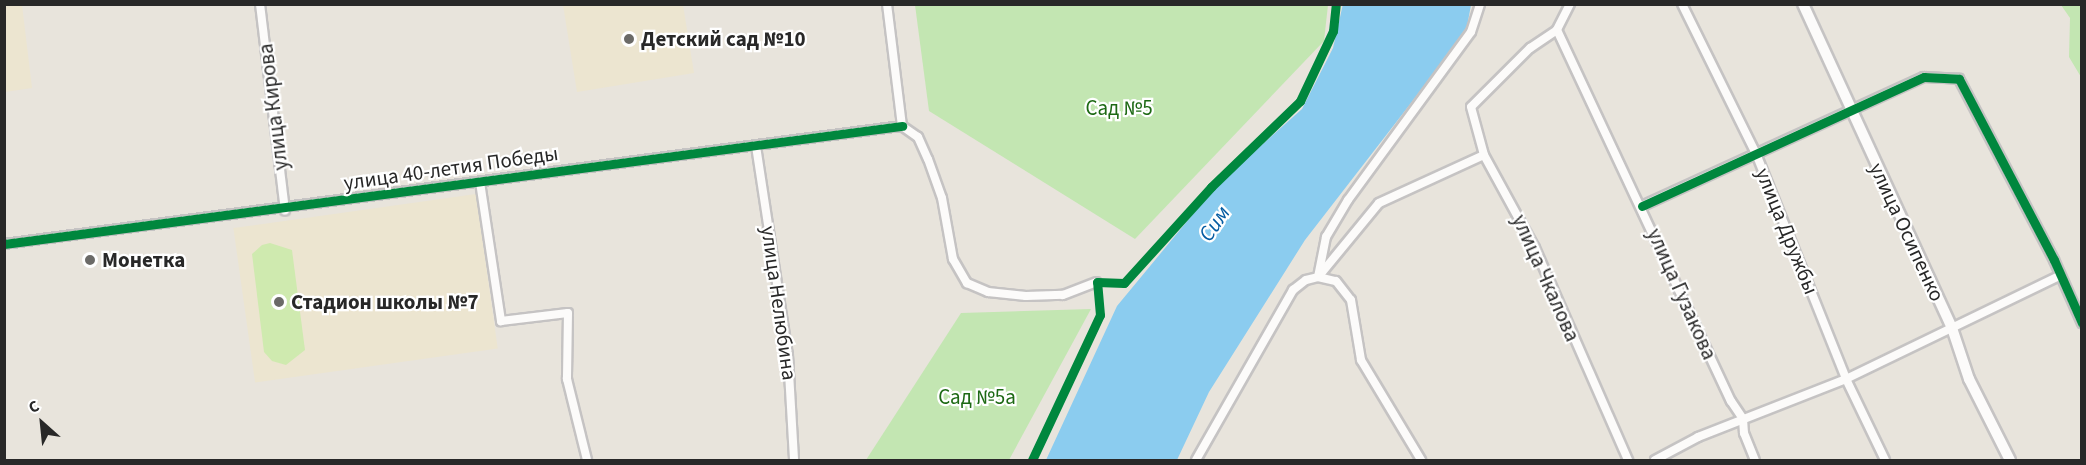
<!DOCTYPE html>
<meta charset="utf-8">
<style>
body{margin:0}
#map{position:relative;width:2086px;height:465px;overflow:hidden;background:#e8e4dc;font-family:"Source Sans 3",sans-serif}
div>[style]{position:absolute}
.education>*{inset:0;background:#ece5d0;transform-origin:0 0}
.green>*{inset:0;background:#c3e6b2}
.pitch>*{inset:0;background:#cfeaaf}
.water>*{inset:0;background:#8bccef}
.roads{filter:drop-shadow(2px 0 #c5c3c3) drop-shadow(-2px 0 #c5c3c3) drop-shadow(0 2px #c5c3c3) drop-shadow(0 -2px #c5c3c3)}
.street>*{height:8px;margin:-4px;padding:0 4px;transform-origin:4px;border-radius:4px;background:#fcfbfa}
.secondary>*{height:10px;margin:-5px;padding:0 5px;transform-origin:5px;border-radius:5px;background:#fcfbfa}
.cycleway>*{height:9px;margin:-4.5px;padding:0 4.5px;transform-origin:4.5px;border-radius:4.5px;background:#00873e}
.dots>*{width:16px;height:16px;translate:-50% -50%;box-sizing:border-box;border:3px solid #fff;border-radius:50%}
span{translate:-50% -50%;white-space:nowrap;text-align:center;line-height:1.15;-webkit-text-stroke:4.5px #fff;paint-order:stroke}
.poi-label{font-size:21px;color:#282828;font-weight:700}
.left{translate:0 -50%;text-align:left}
.street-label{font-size:21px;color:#282828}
.park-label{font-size:21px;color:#1d6914}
.water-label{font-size:22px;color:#045ba1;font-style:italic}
.frame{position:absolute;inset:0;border:6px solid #282828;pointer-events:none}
.north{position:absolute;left:12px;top:393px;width:60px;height:60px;-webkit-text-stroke:4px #fff;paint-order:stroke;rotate:333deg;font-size:16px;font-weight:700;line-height:24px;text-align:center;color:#282828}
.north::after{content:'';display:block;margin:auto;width:21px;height:27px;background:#282828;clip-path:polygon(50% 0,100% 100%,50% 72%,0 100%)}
</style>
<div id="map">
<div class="education">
<div style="clip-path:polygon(22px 5px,32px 88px,5px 92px,5px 6px)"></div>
<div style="clip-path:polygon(563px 5px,683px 5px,694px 73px,577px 92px)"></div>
<div style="left:476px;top:194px;width:156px;height:245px;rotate:82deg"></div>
</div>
<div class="green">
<div style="clip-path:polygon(915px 5px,915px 4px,1328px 5px,1324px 41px,1135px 239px,929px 111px)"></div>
<div style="clip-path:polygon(2061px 5px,2081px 5px,2081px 77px,2069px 57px,2070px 18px)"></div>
<div style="clip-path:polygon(1091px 309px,1009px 460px,866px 460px,961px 313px)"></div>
</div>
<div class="pitch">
<div style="clip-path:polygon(270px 243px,292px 250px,305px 350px,286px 365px,272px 361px,264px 352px,252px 254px,262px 245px)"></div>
</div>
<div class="water">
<div style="clip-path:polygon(1343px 4px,1471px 5px,1466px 32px,1305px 240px,1209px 392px,1177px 460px,1046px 460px,1117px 306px,1218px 184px,1302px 109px,1333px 48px)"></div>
</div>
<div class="roads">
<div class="street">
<div style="left:260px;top:4px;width:208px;rotate:83.1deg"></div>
<div style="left:887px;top:4px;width:123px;rotate:83deg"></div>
<div style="left:902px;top:126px;width:19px;rotate:35deg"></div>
<div style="left:918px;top:137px;width:24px;rotate:66deg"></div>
<div style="left:928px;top:159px;width:41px;rotate:70.3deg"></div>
<div style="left:942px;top:198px;width:62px;rotate:79.8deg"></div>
<div style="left:953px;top:259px;width:28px;rotate:60deg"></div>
<div style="left:967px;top:283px;width:23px;rotate:23deg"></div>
<div style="left:988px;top:292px;width:38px;rotate:6deg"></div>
<div style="left:1026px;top:296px;width:37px;rotate:-2deg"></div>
<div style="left:1063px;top:295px;width:36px;rotate:-21deg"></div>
<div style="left:1570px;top:4px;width:29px;rotate:117deg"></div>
<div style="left:1557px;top:30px;width:32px;rotate:146deg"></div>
<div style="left:1530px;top:48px;width:83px;rotate:135deg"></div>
<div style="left:1471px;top:107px;width:50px;rotate:74.8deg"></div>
<div style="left:1484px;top:155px;width:106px;rotate:61.3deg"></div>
<div style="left:1535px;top:248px;width:232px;rotate:66.3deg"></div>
<div style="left:1682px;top:4px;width:169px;rotate:63.7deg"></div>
<div style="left:1757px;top:156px;width:240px;rotate:68.2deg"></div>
<div style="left:1846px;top:379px;width:90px;rotate:64.3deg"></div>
<div style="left:1557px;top:30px;width:410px;rotate:64.9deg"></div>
<div style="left:1731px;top:401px;width:22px;rotate:56deg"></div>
<div style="left:1743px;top:419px;width:14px;rotate:86deg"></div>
<div style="left:1744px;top:433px;width:29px;rotate:68deg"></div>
<div style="left:756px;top:146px;width:211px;rotate:81.3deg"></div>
<div style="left:788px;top:355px;width:105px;rotate:86.7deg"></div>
<div style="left:480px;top:182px;width:141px;rotate:81.4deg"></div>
<div style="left:501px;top:321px;width:67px;rotate:-6.8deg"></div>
<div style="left:568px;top:313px;width:66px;rotate:90.9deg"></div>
<div style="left:567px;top:379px;width:83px;rotate:76.1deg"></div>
<div style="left:1642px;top:206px;width:310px;rotate:-24.6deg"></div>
<div style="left:1924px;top:77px;width:35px;rotate:3deg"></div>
<div style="left:1959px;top:79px;width:204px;rotate:62.3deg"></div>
<div style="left:2054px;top:260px;width:69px;rotate:66deg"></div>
<div style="left:4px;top:244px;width:906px;rotate:-7.49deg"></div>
<div style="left:1319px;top:276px;width:94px;rotate:-50.6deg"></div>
<div style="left:1379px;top:203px;width:115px;rotate:-24.6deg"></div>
<div style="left:1318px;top:277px;width:41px;rotate:-78.7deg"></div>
<div style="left:1326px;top:237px;width:43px;rotate:-59.3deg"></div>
<div style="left:1348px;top:200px;width:208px;rotate:-53.8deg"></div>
<div style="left:1471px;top:32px;width:29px;rotate:-72deg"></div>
<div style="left:1196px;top:460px;width:196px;rotate:-60.3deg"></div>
<div style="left:1293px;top:290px;width:16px;rotate:-38deg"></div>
<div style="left:1306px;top:280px;width:12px;rotate:-14deg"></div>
<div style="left:1318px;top:277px;width:18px;rotate:13deg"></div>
<div style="left:1336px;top:281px;width:24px;rotate:52deg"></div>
<div style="left:1351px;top:300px;width:61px;rotate:80.5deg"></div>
<div style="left:1361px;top:360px;width:117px;rotate:59deg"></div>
<div style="left:1655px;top:460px;width:49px;rotate:-28.1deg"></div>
<div style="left:1698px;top:437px;width:159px;rotate:-21.4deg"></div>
<div style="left:1846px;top:379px;width:237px;rotate:-25.8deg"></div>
</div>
<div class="secondary">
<div style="left:1803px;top:4px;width:357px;rotate:65.3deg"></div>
<div style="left:1952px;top:328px;width:54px;rotate:71.6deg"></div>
<div style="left:1969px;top:379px;width:91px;rotate:63.2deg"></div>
</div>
</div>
<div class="cycleway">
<div style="left:1642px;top:206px;width:310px;rotate:-24.6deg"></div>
<div style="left:1924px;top:77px;width:35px;rotate:3deg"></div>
<div style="left:1959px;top:79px;width:204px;rotate:62.3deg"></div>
<div style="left:2054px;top:260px;width:69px;rotate:66deg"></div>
<div style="left:4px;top:244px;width:906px;rotate:-7.49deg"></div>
<div style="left:1032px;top:460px;width:160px;rotate:-64.9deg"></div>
<div style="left:1100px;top:315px;width:33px;rotate:-95deg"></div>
<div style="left:1097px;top:282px;width:27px;rotate:2deg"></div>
<div style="left:1124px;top:283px;width:130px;rotate:-47.8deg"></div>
<div style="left:1211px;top:187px;width:124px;rotate:-44deg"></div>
<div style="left:1300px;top:101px;width:77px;rotate:-64.8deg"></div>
<div style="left:1333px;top:31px;width:27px;rotate:-84deg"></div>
</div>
<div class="dots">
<div style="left:629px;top:39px;background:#6b6a67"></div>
<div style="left:90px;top:260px;background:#6b6a67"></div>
<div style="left:279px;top:302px;background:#6b6a67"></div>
</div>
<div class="poi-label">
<span class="left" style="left:641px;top:39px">Детский сад №10</span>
<span class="left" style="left:102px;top:260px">Монетка</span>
<span class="left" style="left:291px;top:302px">Стадион школы №7</span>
</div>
<div class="street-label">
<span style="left:273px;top:107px;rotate:-97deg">улица Кирова</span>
<span style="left:451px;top:168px;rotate:-8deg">улица 40-летия Победы</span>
<span style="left:1787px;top:231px;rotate:68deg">улица Дружбы</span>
<span style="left:1907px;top:232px;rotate:65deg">улица Осипенко</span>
<span style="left:1546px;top:278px;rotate:66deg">улица Чкалова</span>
<span style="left:1682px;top:294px;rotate:66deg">улица Гузакова</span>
<span style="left:779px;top:303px;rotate:82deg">улица Нелюбина</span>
</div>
<div class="park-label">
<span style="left:1119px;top:108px">Сад №5</span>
<span style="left:977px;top:397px">Сад №5а</span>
</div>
<div class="water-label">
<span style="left:1215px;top:224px;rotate:-55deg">Сим</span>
</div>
<div class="frame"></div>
<div class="north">С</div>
</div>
